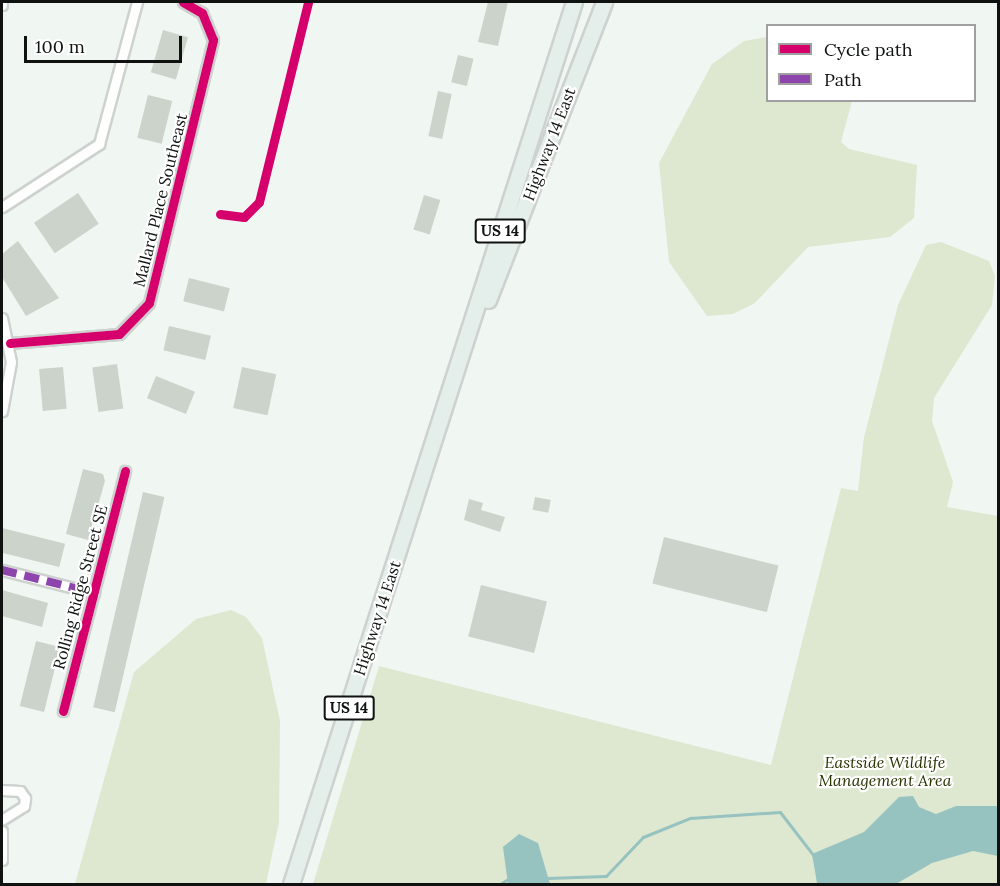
<!DOCTYPE html>
<style>
body{margin:0}
#map{position:relative;width:1000px;height:886px;overflow:hidden;background:#f0f6f2;font-family:Lora,serif}
div>[style]{position:absolute}
.green>*{inset:0;background:#dee7d0}
.water>*{inset:0;background:#96c2c0}
.stream>*{height:3px;margin:-1.5px;padding:0 1.5px;transform-origin:1.5px;border-radius:1.5px;background:#96c2c0}
.building>*{inset:0;background:#cbd3ca;transform-origin:0 0}
.roads{filter:drop-shadow(2px 0 #ced2cf) drop-shadow(-2px 0 #ced2cf) drop-shadow(0 2px #ced2cf) drop-shadow(0 -2px #ced2cf)}
.street>*{height:9px;margin:-4.5px;padding:0 4.5px;transform-origin:4.5px;border-radius:4.5px;background:#fdfefd}
.primary>*{height:15px;margin:-7.5px;padding:0 7.5px;transform-origin:7.5px;border-radius:7.5px;background:#e4eeeb}
.quiet>*{height:8px;margin-top:-4px;transform-origin:0;background:repeating-linear-gradient(90deg,#8e44ad 0 15px,transparent 0 23px)}
.cycleway>*{height:9px;margin:-4.5px;padding:0 4.5px;transform-origin:4.5px;border-radius:4.5px;background:#d6006c}
span{translate:-50% -50%;white-space:nowrap;text-align:center;line-height:1.15;-webkit-text-stroke:4.5px #fff;paint-order:stroke}
.shield-label span{padding:2px 4px;background:#fff;border:2px solid;border-radius:4px;-webkit-text-stroke-width:0}
.shield-label{font-size:15px;color:#0f1210;font-weight:700}
.street-label{font-size:16px;color:#0f1210}
.park-label{font-size:16px;color:#293300;font-style:italic}
.frame{position:absolute;inset:0;border:3px solid #0f1210;pointer-events:none}
.legend{position:absolute;left:766px;top:24px;width:210px;height:78px;box-sizing:border-box;background:#fff;border:2px solid #9fa09f;margin:0;padding:8px 10px;list-style:none;font-size:18px;color:#0f1210}
.legend li{display:flex;align-items:center;gap:12px;height:30px}
.legend b{width:30px;border:2px solid #9fa09f}
.scale{position:absolute;left:24px;top:36px;width:158px;height:27px;box-sizing:border-box;border:3px solid #0f1210;border-top:0;padding-left:8px;font-size:18px;line-height:21px;white-space:nowrap;color:#0f1210;-webkit-text-stroke:4px #fff;paint-order:stroke}
</style>
<div id="map">
<div class="green">
<div style="clip-path:polygon(767px 37px,768px 100px,852px 101px,841px 142px,849px 149px,917px 165px,914px 218px,890px 237px,808px 247px,755px 303px,733px 314px,707px 316px,669px 262px,659px 163px,712px 64px,744px 41px)"></div>
<div style="clip-path:polygon(941px 242px,989px 261px,995px 276px,992px 305px,934px 398px,932px 421px,953px 482px,947px 507px,998px 516px,998px 884px,313px 884px,379px 666px,771px 765px,841px 488px,858px 491px,864px 437px,898px 305px,926px 245px)"></div>
<div style="clip-path:polygon(231px 610px,246px 617px,262px 638px,280px 721px,279px 822px,266px 884px,75px 884px,134px 672px,196px 619px)"></div>
</div>
<div class="water">
<div style="clip-path:polygon(913px 796px,919px 807px,936px 814px,956px 806px,998px 806px,998px 856px,973px 851px,932px 863px,896px 884px,817px 883px,812px 854px,864px 832px,899px 797px)"></div>
<div style="clip-path:polygon(519px 834px,538px 843px,550px 884px,508px 884px,503px 847px)"></div>
</div>
<div class="stream">
<div style="left:547px;top:878px;width:59px;rotate:-1.9deg"></div>
<div style="left:606px;top:876px;width:54px;rotate:-46.5deg"></div>
<div style="left:643px;top:837px;width:51px;rotate:-22deg"></div>
<div style="left:690px;top:818px;width:90px;rotate:-3.8deg"></div>
<div style="left:780px;top:812px;width:56px;rotate:52.3deg"></div>
<div style="left:500px;top:884px;width:9px;rotate:-32deg"></div>
</div>
<div class="building">
<div style="clip-path:polygon(488px 2px,508px 2px,498px 46px,478px 42px)"></div>
<div style="left:163px;top:30px;width:26px;height:44px;rotate:16deg"></div>
<div style="left:458px;top:55px;width:16px;height:28px;rotate:14deg"></div>
<div style="left:438px;top:91px;width:14px;height:46px;rotate:12deg"></div>
<div style="left:148px;top:95px;width:25px;height:44px;rotate:14deg"></div>
<div style="left:78px;top:193px;width:37px;height:53px;rotate:56deg"></div>
<div style="left:424px;top:195px;width:17px;height:36px;rotate:17deg"></div>
<div style="clip-path:polygon(18px 241px,59px 298px,26px 316px,2px 277px,2px 254px)"></div>
<div style="left:189px;top:278px;width:42px;height:24px;rotate:14deg"></div>
<div style="left:169px;top:326px;width:43px;height:25px;rotate:13deg"></div>
<div style="left:117px;top:364px;width:45px;height:25px;rotate:82deg"></div>
<div style="left:63px;top:367px;width:42px;height:24px;rotate:85deg"></div>
<div style="left:242px;top:367px;width:35px;height:42px;rotate:12deg"></div>
<div style="left:156px;top:376px;width:42px;height:24px;rotate:22deg"></div>
<div style="clip-path:polygon(83px 469px,103px 474px,105px 481px,88px 540px,66px 534px)"></div>
<div style="left:143px;top:492px;width:22px;height:221px;rotate:13deg"></div>
<div style="left:535px;top:497px;width:16px;height:13px;rotate:11deg"></div>
<div style="clip-path:polygon(469px 499px,483px 503px,481px 510px,505px 517px,500px 532px,464px 520px)"></div>
<div style="left:2px;top:528px;width:65px;height:24px;rotate:14deg"></div>
<div style="left:664px;top:537px;width:118px;height:48px;rotate:14deg"></div>
<div style="left:481px;top:585px;width:68px;height:53px;rotate:14deg"></div>
<div style="clip-path:polygon(2px 590px,48px 603px,42px 627px,2px 616px)"></div>
<div style="left:36px;top:641px;width:25px;height:67px;rotate:14deg"></div>
</div>
<div class="roads">
<div class="street">
<div style="left:2px;top:5px;width:3px;rotate:-90deg"></div>
<div style="left:2px;top:207px;width:116px;rotate:-33deg"></div>
<div style="left:99px;top:144px;width:147px;rotate:-75deg"></div>
<div style="left:2px;top:318px;width:45px;rotate:78.4deg"></div>
<div style="left:11px;top:362px;width:50px;rotate:100.4deg"></div>
<div style="left:10px;top:343px;width:109px;rotate:-4.7deg"></div>
<div style="left:119px;top:334px;width:43px;rotate:-45.9deg"></div>
<div style="left:149px;top:303px;width:271px;rotate:-76.3deg"></div>
<div style="left:213px;top:40px;width:29px;rotate:-112deg"></div>
<div style="left:202px;top:13px;width:22px;rotate:-150deg"></div>
<div style="left:2px;top:570px;width:95px;rotate:14deg"></div>
<div style="left:63px;top:711px;width:248px;rotate:-75.5deg"></div>
<div style="left:2px;top:790px;width:18px;rotate:3deg"></div>
<div style="left:20px;top:791px;width:9px;rotate:54deg"></div>
<div style="left:25px;top:798px;width:8px;rotate:97deg"></div>
<div style="left:24px;top:806px;width:26px;rotate:148deg"></div>
<div style="left:2px;top:831px;width:29px;rotate:90deg"></div>
</div>
<div class="primary">
<div style="left:488px;top:300px;width:320px;rotate:-68.7deg"></div>
<div style="left:291px;top:884px;width:926px;rotate:-72.21deg"></div>
</div>
</div>
<div class="quiet">
<div style="left:2px;top:570px;width:95px;rotate:14deg"></div>
</div>
<div class="cycleway">
<div style="left:220px;top:214px;width:24px;rotate:7deg"></div>
<div style="left:244px;top:217px;width:21px;rotate:-45deg"></div>
<div style="left:259px;top:202px;width:206px;rotate:-76.2deg"></div>
<div style="left:10px;top:343px;width:109px;rotate:-4.7deg"></div>
<div style="left:119px;top:334px;width:43px;rotate:-45.9deg"></div>
<div style="left:149px;top:303px;width:271px;rotate:-76.3deg"></div>
<div style="left:213px;top:40px;width:29px;rotate:-112deg"></div>
<div style="left:202px;top:13px;width:22px;rotate:-150deg"></div>
<div style="left:63px;top:711px;width:248px;rotate:-75.5deg"></div>
</div>
<div class="shield-label">
<span style="left:500px;top:231px">US 14</span>
<span style="left:349px;top:708px">US 14</span>
</div>
<div class="street-label">
<span style="left:549px;top:144px;rotate:-69deg">Highway 14 East</span>
<span style="left:160px;top:200px;rotate:-76deg">Mallard Place Southeast</span>
<span style="left:80px;top:587px;rotate:-75deg">Rolling Ridge Street SE</span>
<span style="left:377px;top:618px;rotate:-72deg">Highway 14 East</span>
</div>
<div class="park-label">
<span style="left:885px;top:771px">Eastside Wildlife<br>Management Area</span>
</div>
<div class="frame"></div>
<ul class="legend">
<li><b style="height:8px;background:#d6006c"></b>Cycle path</li>
<li><b style="height:8px;background:#8e44ad"></b>Path</li>
</ul>
<div class="scale">100 m</div>
</div>
